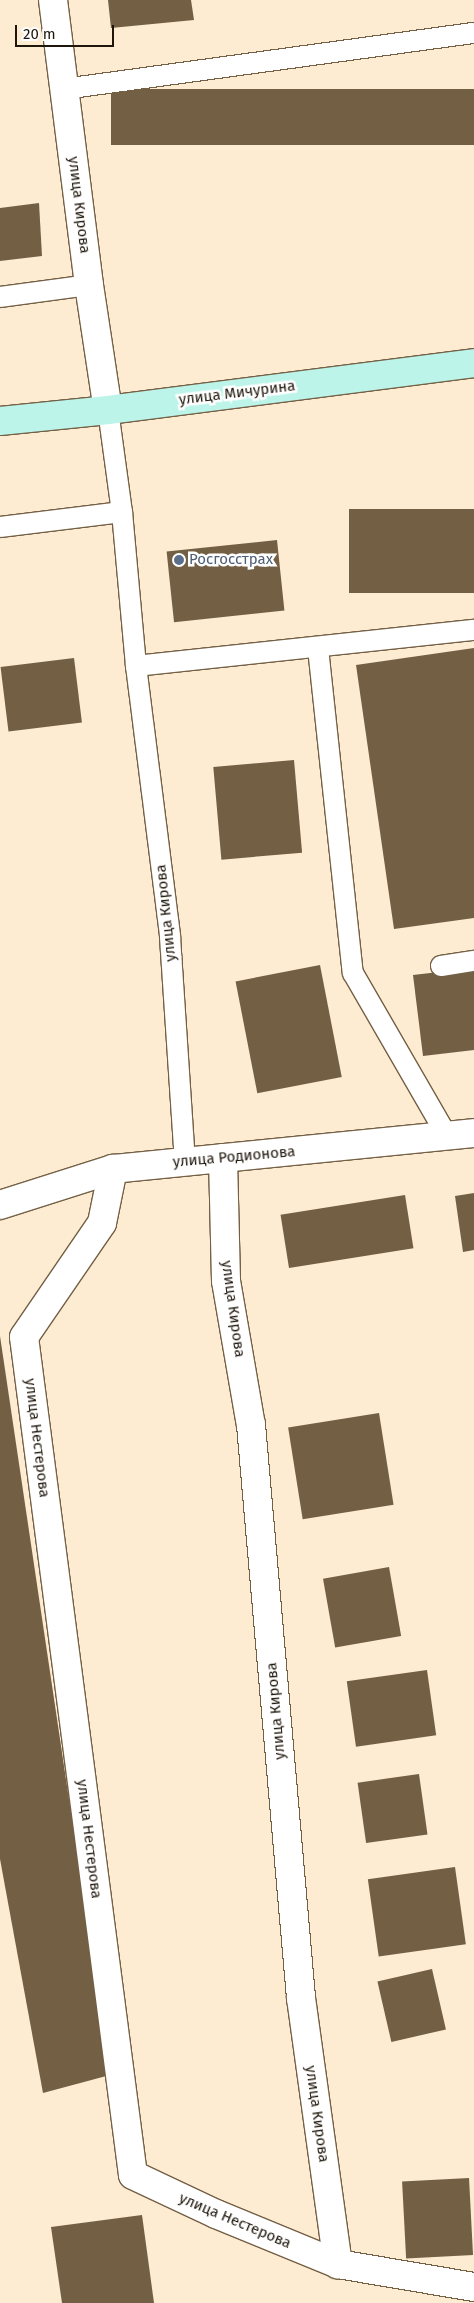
<!DOCTYPE html>
<meta charset="utf-8">
<style>
body{margin:0}
#map{position:relative;width:474px;height:2303px;overflow:hidden;background:#fdebd2;font-family:"Fira Sans",sans-serif}
div>[style]{position:absolute}
.building>*{inset:0;background:#735f44;transform-origin:0 0}
.roads{filter:drop-shadow(1px 0 #746045) drop-shadow(-1px 0 #746045) drop-shadow(0 1px #746045) drop-shadow(0 -1px #746045)}
.service>*{height:20px;margin:-10px;padding:0 10px;transform-origin:10px;border-radius:10px;background:#fff}
.minor>*{height:28px;margin:-14px;padding:0 14px;transform-origin:14px;border-radius:14px;background:#fff}
.secondary>*{height:28px;margin:-14px;padding:0 14px;transform-origin:14px;border-radius:14px;background:#bdf4ea}
.dots>*{width:14px;height:14px;translate:-50% -50%;box-sizing:border-box;border:2px solid #fff;border-radius:50%}
span{translate:-50% -50%;white-space:nowrap;text-align:center;line-height:1.15;-webkit-text-stroke:5px #fff;paint-order:stroke}
.street-label{font-size:15px;color:#1e160b}
.service-label{font-size:15px;color:#4e5e75}
.left{translate:0 -50%;text-align:left}
.scale{position:absolute;left:15px;top:25px;width:99px;height:22px;box-sizing:border-box;border:2px solid #1e160b;border-top:0;padding-left:6px;font-size:15px;line-height:18px;white-space:nowrap;color:#1e160b;-webkit-text-stroke:4px #fff;paint-order:stroke}
</style>
<div id="map">
<div class="building">
<div style="clip-path:polygon(108px 0,191px 0,194px 20px,111px 28px)"></div>
<div style="left:474px;top:89px;width:56px;height:363px;rotate:90deg"></div>
<div style="clip-path:polygon(39px 203px,42px 256px,0 261px,0 208px)"></div>
<div style="left:474px;top:509px;width:84px;height:125px;rotate:90deg"></div>
<div style="left:277px;top:540px;width:71px;height:111px;rotate:84deg"></div>
<div style="clip-path:polygon(474px 648px,474px 918px,394px 929px,356px 665px)"></div>
<div style="left:74px;top:658px;width:65px;height:74px;rotate:83deg"></div>
<div style="left:294px;top:760px;width:93px;height:81px;rotate:85deg"></div>
<div style="left:320px;top:965px;width:114px;height:86px;rotate:79deg"></div>
<div style="clip-path:polygon(474px 968px,474px 1050px,423px 1056px,413px 975px)"></div>
<div style="clip-path:polygon(474px 1193px,474px 1250px,463px 1252px,455px 1196px)"></div>
<div style="left:405px;top:1195px;width:54px;height:126px;rotate:81deg"></div>
<div style="clip-path:polygon(0 1336px,110px 2075px,43px 2093px,0 1859px)"></div>
<div style="left:379px;top:1413px;width:93px;height:92px;rotate:81deg"></div>
<div style="left:389px;top:1567px;width:70px;height:67px;rotate:80deg"></div>
<div style="left:427px;top:1670px;width:66px;height:81px;rotate:82deg"></div>
<div style="left:419px;top:1774px;width:61px;height:62px;rotate:82deg"></div>
<div style="left:455px;top:1867px;width:78px;height:88px;rotate:82deg"></div>
<div style="left:432px;top:1969px;width:62px;height:56px;rotate:77deg"></div>
<div style="left:469px;top:2178px;width:77px;height:67px;rotate:87deg"></div>
<div style="clip-path:polygon(142px 2215px,154px 2303px,62px 2303px,51px 2227px)"></div>
</div>
<div class="roads">
<div class="service">
<div style="left:64px;top:89px;width:414px;rotate:-7.8deg"></div>
<div style="left:0;top:297px;width:90px;rotate:-7.7deg"></div>
<div style="left:108px;top:410px;width:103px;rotate:82.2deg"></div>
<div style="left:122px;top:512px;width:155px;rotate:84.8deg"></div>
<div style="left:136px;top:666px;width:340px;rotate:-6.1deg"></div>
<div style="left:0;top:527px;width:123px;rotate:-7deg"></div>
<div style="left:318px;top:648px;width:327px;rotate:83.9deg"></div>
<div style="left:353px;top:973px;width:188px;rotate:60deg"></div>
<div style="left:136px;top:666px;width:273px;rotate:82.8deg"></div>
<div style="left:170px;top:937px;width:225px;rotate:86.2deg"></div>
<div style="left:441px;top:966px;width:33px;rotate:-9deg"></div>
</div>
<div class="minor">
<div style="left:53px;top:0;width:287px;rotate:82.8deg"></div>
<div style="left:89px;top:285px;width:126px;rotate:81.4deg"></div>
<div style="left:223px;top:1158px;width:123px;rotate:88.6deg"></div>
<div style="left:226px;top:1281px;width:146px;rotate:80.2deg"></div>
<div style="left:251px;top:1425px;width:575px;rotate:85.01deg"></div>
<div style="left:301px;top:1998px;width:269px;rotate:82.1deg"></div>
<div style="left:113px;top:1169px;width:55px;rotate:101.5deg"></div>
<div style="left:102px;top:1223px;width:138px;rotate:124.4deg"></div>
<div style="left:24px;top:1337px;width:845px;rotate:82.59deg"></div>
<div style="left:133px;top:2175px;width:92px;rotate:25.2deg"></div>
<div style="left:216px;top:2214px;width:132px;rotate:22.3deg"></div>
<div style="left:338px;top:2264px;width:138px;rotate:9.6deg"></div>
<div style="left:0;top:1205px;width:119px;rotate:-17.7deg"></div>
<div style="left:113px;top:1169px;width:363px;rotate:-5.7deg"></div>
</div>
<div class="secondary">
<div style="left:0;top:421px;width:109px;rotate:-5.8deg"></div>
<div style="left:108px;top:410px;width:369px;rotate:-7.3deg"></div>
</div>
</div>
<div class="dots">
<div style="left:179px;top:560px;background:#5c6f8a"></div>
</div>
<div class="street-label">
<span style="left:79px;top:205px;rotate:83deg">улица Кирова</span>
<span style="left:237px;top:393px;rotate:-7deg">улица Мичурина</span>
<span style="left:166px;top:913px;rotate:-96deg">улица Кирова</span>
<span style="left:234px;top:1157px;rotate:-5deg">улица Родионова</span>
<span style="left:233px;top:1309px;rotate:82deg">улица Кирова</span>
<span style="left:37px;top:1438px;rotate:83deg">улица Нестерова</span>
<span style="left:276px;top:1711px;rotate:-95deg">улица Кирова</span>
<span style="left:89px;top:1839px;rotate:83deg">улица Нестерова</span>
<span style="left:317px;top:2114px;rotate:82deg">улица Кирова</span>
<span style="left:235px;top:2221px;rotate:23deg">улица Нестерова</span>
</div>
<div class="service-label">
<span class="left" style="left:189px;top:560px">Росгосстрах</span>
</div>
<div class="scale">20 m</div>
</div>
